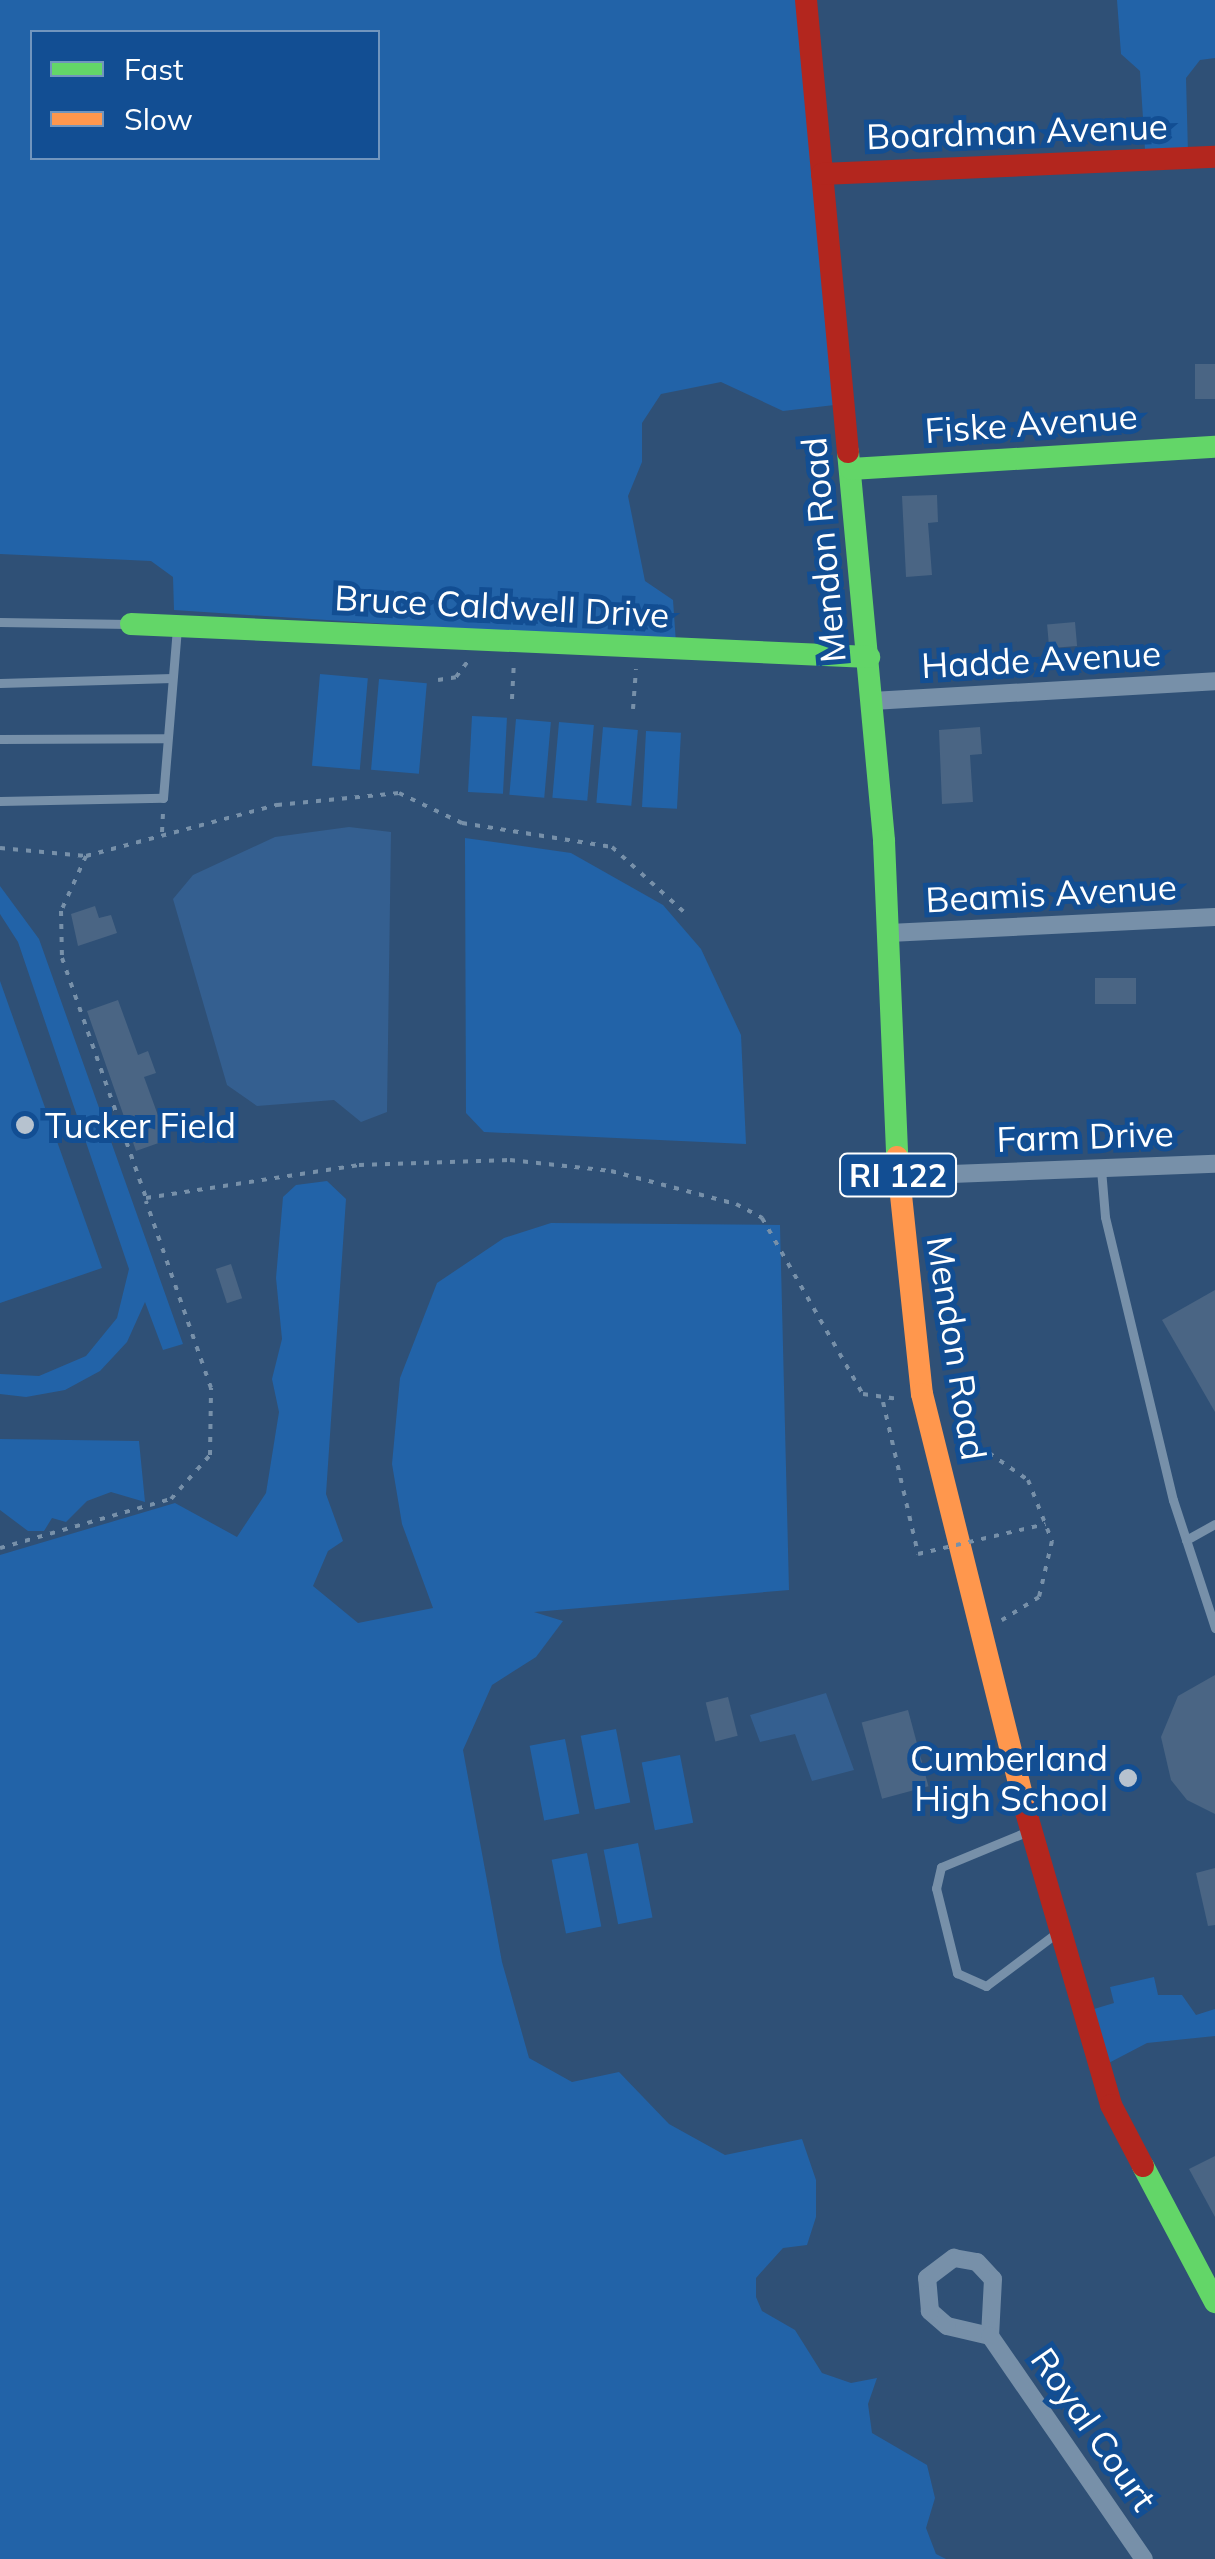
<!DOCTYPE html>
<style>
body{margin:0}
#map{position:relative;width:1215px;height:2559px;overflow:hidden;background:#2f5076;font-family:Mulish,sans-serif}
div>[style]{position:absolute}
.green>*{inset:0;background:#2263a8;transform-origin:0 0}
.water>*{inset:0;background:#345f90}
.building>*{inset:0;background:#4a6584;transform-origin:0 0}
.path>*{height:4px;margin-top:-2px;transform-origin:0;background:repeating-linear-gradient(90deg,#7790a9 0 5px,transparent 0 13px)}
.lane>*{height:9px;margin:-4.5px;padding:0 4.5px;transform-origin:4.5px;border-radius:4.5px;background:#7790a9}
.street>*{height:18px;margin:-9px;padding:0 9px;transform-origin:9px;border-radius:9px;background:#7790a9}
.fast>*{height:22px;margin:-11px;padding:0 11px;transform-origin:11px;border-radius:11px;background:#63d668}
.slow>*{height:22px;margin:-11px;padding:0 11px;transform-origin:11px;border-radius:11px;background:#ff974d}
.jam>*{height:22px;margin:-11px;padding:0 11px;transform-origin:11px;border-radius:11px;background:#b3261e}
.path-bridge>*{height:4px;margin-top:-2px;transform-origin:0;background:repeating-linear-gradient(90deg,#7790a9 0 5px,transparent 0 13px)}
.dots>*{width:28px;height:28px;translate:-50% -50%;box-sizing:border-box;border:5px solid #124e93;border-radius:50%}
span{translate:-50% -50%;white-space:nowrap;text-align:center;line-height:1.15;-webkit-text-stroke:10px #124e93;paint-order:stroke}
.shield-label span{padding:2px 8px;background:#124e93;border:2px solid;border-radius:8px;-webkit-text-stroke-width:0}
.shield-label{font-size:32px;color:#fff;font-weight:700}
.street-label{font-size:35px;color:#fff}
.poi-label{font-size:35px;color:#fff}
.left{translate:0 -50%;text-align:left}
.right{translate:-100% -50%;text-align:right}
.legend{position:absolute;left:30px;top:30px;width:350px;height:130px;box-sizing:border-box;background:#124e93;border:2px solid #7195be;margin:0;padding:12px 18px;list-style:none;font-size:30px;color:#fff}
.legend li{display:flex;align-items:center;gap:20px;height:50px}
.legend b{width:50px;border:2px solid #7195be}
</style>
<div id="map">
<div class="green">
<div style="clip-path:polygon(evenodd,0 0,806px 0,843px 404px,783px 411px,721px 382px,661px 394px,642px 423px,642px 462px,628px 496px,645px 581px,673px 600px,676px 643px,174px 610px,173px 577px,151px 561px,0 554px,0 0,32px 32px,378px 32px,378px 158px,32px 158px,32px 32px)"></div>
<div style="clip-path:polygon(1215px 0,1215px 58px,1200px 60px,1186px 78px,1188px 153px,1145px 150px,1140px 71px,1121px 54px,1117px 0)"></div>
<div style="left:320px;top:674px;width:48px;height:92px;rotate:5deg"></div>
<div style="left:379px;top:679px;width:48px;height:91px;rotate:5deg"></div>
<div style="left:472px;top:716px;width:35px;height:76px;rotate:3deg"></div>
<div style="left:516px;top:719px;width:35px;height:76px;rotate:5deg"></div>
<div style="left:559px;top:722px;width:35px;height:76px;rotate:5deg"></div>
<div style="left:603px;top:727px;width:35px;height:76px;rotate:5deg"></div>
<div style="left:646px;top:731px;width:35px;height:76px;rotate:3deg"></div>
<div style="clip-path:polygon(465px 838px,571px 853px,663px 905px,701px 949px,741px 1035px,746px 1144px,484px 1132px,466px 1113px)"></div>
<div style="clip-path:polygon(0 886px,39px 939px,183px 1344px,163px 1350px,145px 1302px,127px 1342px,100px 1371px,65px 1390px,26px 1397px,0 1394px,0 1374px,39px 1376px,86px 1356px,117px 1318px,129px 1269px,18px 942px,0 914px)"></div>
<div style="clip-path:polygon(0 981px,102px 1268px,0 1303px)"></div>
<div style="clip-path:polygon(327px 1181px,346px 1199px,326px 1494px,343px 1541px,328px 1551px,313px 1586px,358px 1623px,433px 1608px,402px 1524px,392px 1464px,400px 1378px,437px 1283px,504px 1238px,551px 1223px,780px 1225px,789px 1590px,534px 1612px,563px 1621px,536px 1657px,492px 1685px,463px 1750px,502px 1962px,529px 2058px,572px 2082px,619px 2072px,669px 2124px,725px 2155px,802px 2139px,816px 2180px,816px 2217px,807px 2245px,783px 2248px,756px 2278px,756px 2297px,762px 2311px,795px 2330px,822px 2373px,851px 2383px,877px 2378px,868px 2404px,872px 2433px,927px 2465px,935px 2498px,926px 2528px,936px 2554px,946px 2559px,0 2559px,0 1555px,175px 1503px,237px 1537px,266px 1493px,279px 1412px,272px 1379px,282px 1339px,276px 1278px,283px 1197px,296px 1185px)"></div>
<div style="clip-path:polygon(0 1439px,139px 1441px,145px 1502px,111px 1492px,87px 1501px,66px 1522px,52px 1518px,44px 1531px,28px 1531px,0 1510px)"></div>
<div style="left:616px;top:1729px;width:75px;height:36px;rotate:79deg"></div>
<div style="left:565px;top:1739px;width:76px;height:36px;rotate:79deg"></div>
<div style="left:680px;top:1755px;width:69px;height:39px;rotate:79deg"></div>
<div style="left:638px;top:1843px;width:76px;height:35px;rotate:79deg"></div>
<div style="left:587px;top:1853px;width:75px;height:36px;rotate:79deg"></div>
<div style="clip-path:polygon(1154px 1977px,1158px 1995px,1182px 1995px,1196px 2015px,1215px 2009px,1215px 2036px,1147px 2043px,1103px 2066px,1084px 2012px,1114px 2003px,1110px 1987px)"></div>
</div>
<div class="water">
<div style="clip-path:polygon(349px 827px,391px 832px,387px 1112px,361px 1122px,334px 1100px,257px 1106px,227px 1085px,173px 899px,193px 875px,275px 837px)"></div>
<div style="clip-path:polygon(826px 1693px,854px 1770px,812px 1781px,795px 1734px,760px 1742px,750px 1715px)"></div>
</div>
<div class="building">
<div style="left:1215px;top:364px;width:35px;height:20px;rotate:90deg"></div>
<div style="clip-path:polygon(937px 495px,938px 522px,928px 523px,932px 575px,906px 577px,902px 496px)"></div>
<div style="left:1075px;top:622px;width:24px;height:28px;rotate:85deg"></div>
<div style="clip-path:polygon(980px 727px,982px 754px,970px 755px,973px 802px,942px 804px,939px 730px)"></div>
<div style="clip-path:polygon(95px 906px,99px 918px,111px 915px,117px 933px,78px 946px,71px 914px)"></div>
<div style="left:1095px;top:978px;width:41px;height:26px"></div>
<div style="clip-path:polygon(118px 1000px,138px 1055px,148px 1051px,156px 1073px,144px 1077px,167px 1140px,136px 1151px,87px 1011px)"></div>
<div style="left:231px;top:1264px;width:36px;height:16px;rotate:72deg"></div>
<div style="clip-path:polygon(1215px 1290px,1215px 1412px,1162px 1320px)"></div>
<div style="clip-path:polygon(1215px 1675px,1215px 1814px,1187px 1800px,1171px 1780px,1161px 1737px,1178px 1696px)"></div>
<div style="left:728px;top:1697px;width:40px;height:23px;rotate:76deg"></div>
<div style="left:908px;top:1710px;width:79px;height:48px;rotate:75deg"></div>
<div style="clip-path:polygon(1215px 1868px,1215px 1925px,1208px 1926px,1196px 1873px)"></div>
<div style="clip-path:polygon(1215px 2156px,1215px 2217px,1189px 2169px)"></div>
</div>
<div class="path">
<div style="left:438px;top:680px;width:18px;rotate:-9deg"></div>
<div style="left:456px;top:677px;width:20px;rotate:-53deg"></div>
<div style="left:512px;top:699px;width:35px;rotate:-87deg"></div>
<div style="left:633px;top:709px;width:40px;rotate:-85.7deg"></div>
<div style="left:162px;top:832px;width:20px;rotate:-87deg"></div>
<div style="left:0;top:848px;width:86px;rotate:5.3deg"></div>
<div style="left:86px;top:856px;width:198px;rotate:-15deg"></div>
<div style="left:277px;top:805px;width:123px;rotate:-5.6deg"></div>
<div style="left:399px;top:793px;width:70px;rotate:25.5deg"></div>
<div style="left:462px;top:823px;width:152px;rotate:9.1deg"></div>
<div style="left:612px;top:847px;width:97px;rotate:42.1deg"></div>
<div style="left:86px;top:856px;width:60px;rotate:114.4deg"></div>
<div style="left:61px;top:911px;width:47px;rotate:88.8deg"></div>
<div style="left:62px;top:958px;width:254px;rotate:70.7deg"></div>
<div style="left:146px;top:1198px;width:216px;rotate:-8.8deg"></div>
<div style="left:359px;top:1165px;width:151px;rotate:-1.9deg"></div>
<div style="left:510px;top:1160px;width:102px;rotate:6.2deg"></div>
<div style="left:611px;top:1171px;width:129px;rotate:14.8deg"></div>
<div style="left:736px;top:1204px;width:30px;rotate:28deg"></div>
<div style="left:762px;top:1218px;width:203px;rotate:60.2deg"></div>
<div style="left:863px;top:1394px;width:34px;rotate:8deg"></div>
<div style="left:964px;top:1455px;width:25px;rotate:-5deg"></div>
<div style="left:989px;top:1453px;width:47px;rotate:34.7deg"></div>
<div style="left:1028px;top:1480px;width:66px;rotate:68.5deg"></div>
<div style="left:1052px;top:1541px;width:57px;rotate:103.1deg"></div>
<div style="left:1039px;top:1597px;width:44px;rotate:148.1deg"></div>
<div style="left:0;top:1548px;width:178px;rotate:-16deg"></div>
<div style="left:171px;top:1499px;width:59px;rotate:-48.4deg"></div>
<div style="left:210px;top:1455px;width:67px;rotate:-89.1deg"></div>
<div style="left:211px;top:1388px;width:198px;rotate:-109.2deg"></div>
</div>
<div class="lane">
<div style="left:0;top:622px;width:129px;rotate:0.9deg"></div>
<div style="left:0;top:683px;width:172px;rotate:-1.7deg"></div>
<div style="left:0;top:739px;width:165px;rotate:-0.3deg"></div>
<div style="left:0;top:801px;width:163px;rotate:-1.1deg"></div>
<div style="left:163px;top:798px;width:170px;rotate:-85.3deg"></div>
<div style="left:1101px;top:1169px;width:48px;rotate:85.2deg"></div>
<div style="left:1105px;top:1217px;width:291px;rotate:76.5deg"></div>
<div style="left:1173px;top:1500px;width:135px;rotate:71.8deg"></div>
<div style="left:1186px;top:1540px;width:33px;rotate:-29deg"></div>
<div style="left:1026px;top:1832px;width:92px;rotate:157.6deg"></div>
<div style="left:941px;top:1867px;width:22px;rotate:103deg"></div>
<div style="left:936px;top:1888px;width:88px;rotate:76.1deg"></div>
<div style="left:957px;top:1973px;width:32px;rotate:24deg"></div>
<div style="left:986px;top:1986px;width:90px;rotate:-36.9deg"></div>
</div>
<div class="street">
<div style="left:872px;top:701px;width:344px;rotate:-3.3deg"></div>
<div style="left:889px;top:933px;width:326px;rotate:-2.8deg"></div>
<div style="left:898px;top:1176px;width:317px;rotate:-2.2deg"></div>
<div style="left:954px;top:2258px;width:23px;rotate:10deg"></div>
<div style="left:977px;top:2262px;width:23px;rotate:47deg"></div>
<div style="left:993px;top:2279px;width:57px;rotate:93deg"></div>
<div style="left:990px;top:2336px;width:44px;rotate:-166.9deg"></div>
<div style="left:947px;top:2326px;width:23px;rotate:-139deg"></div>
<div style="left:930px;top:2311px;width:33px;rotate:-95deg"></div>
<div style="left:927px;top:2278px;width:34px;rotate:-37deg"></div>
<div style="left:990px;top:2336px;width:271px;rotate:55.4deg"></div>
</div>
<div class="fast">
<div style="left:848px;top:452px;width:391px;rotate:84.7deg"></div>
<div style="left:884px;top:841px;width:316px;rotate:87.6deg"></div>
<div style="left:851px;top:469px;width:365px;rotate:-3.5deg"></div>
<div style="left:131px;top:624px;width:739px;rotate:2.56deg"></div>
<div style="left:1143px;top:2166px;width:154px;rotate:62.1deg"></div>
</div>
<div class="slow">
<div style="left:897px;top:1157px;width:238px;rotate:84deg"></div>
<div style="left:922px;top:1394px;width:431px;rotate:76deg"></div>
</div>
<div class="jam">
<div style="left:806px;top:0;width:454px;rotate:84.7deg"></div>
<div style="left:822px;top:174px;width:393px;rotate:-2.5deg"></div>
<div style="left:1026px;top:1812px;width:305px;rotate:73.8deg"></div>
<div style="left:1111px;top:2105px;width:69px;rotate:62.3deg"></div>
</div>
<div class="path-bridge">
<div style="left:883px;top:1402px;width:156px;rotate:77deg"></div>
<div style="left:918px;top:1554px;width:131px;rotate:-13.2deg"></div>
</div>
<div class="dots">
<div style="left:25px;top:1125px;background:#b6c2cf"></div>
<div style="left:1128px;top:1778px;background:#b6c2cf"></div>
</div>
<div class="shield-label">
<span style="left:898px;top:1175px">RI 122</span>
</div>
<div class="street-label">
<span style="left:1017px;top:131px;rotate:-2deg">Boardman Avenue</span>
<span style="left:1031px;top:423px;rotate:-4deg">Fiske Avenue</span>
<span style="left:823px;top:550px;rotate:-95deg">Mendon Road</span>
<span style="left:502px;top:606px;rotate:3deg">Bruce Caldwell Drive</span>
<span style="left:1041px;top:659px;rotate:-3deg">Hadde Avenue</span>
<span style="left:1051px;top:893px;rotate:-3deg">Beamis Avenue</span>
<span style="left:1085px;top:1136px;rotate:-2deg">Farm Drive</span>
<span style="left:957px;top:1348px;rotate:81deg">Mendon Road</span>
<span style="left:1094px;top:2429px;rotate:55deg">Royal Court</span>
</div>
<div class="poi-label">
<span class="left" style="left:45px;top:1125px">Tucker Field</span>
<span class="right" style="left:1108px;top:1778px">Cumberland<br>High School</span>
</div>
<ul class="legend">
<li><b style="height:12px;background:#63d668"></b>Fast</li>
<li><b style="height:12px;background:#ff974d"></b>Slow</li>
</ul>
</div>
